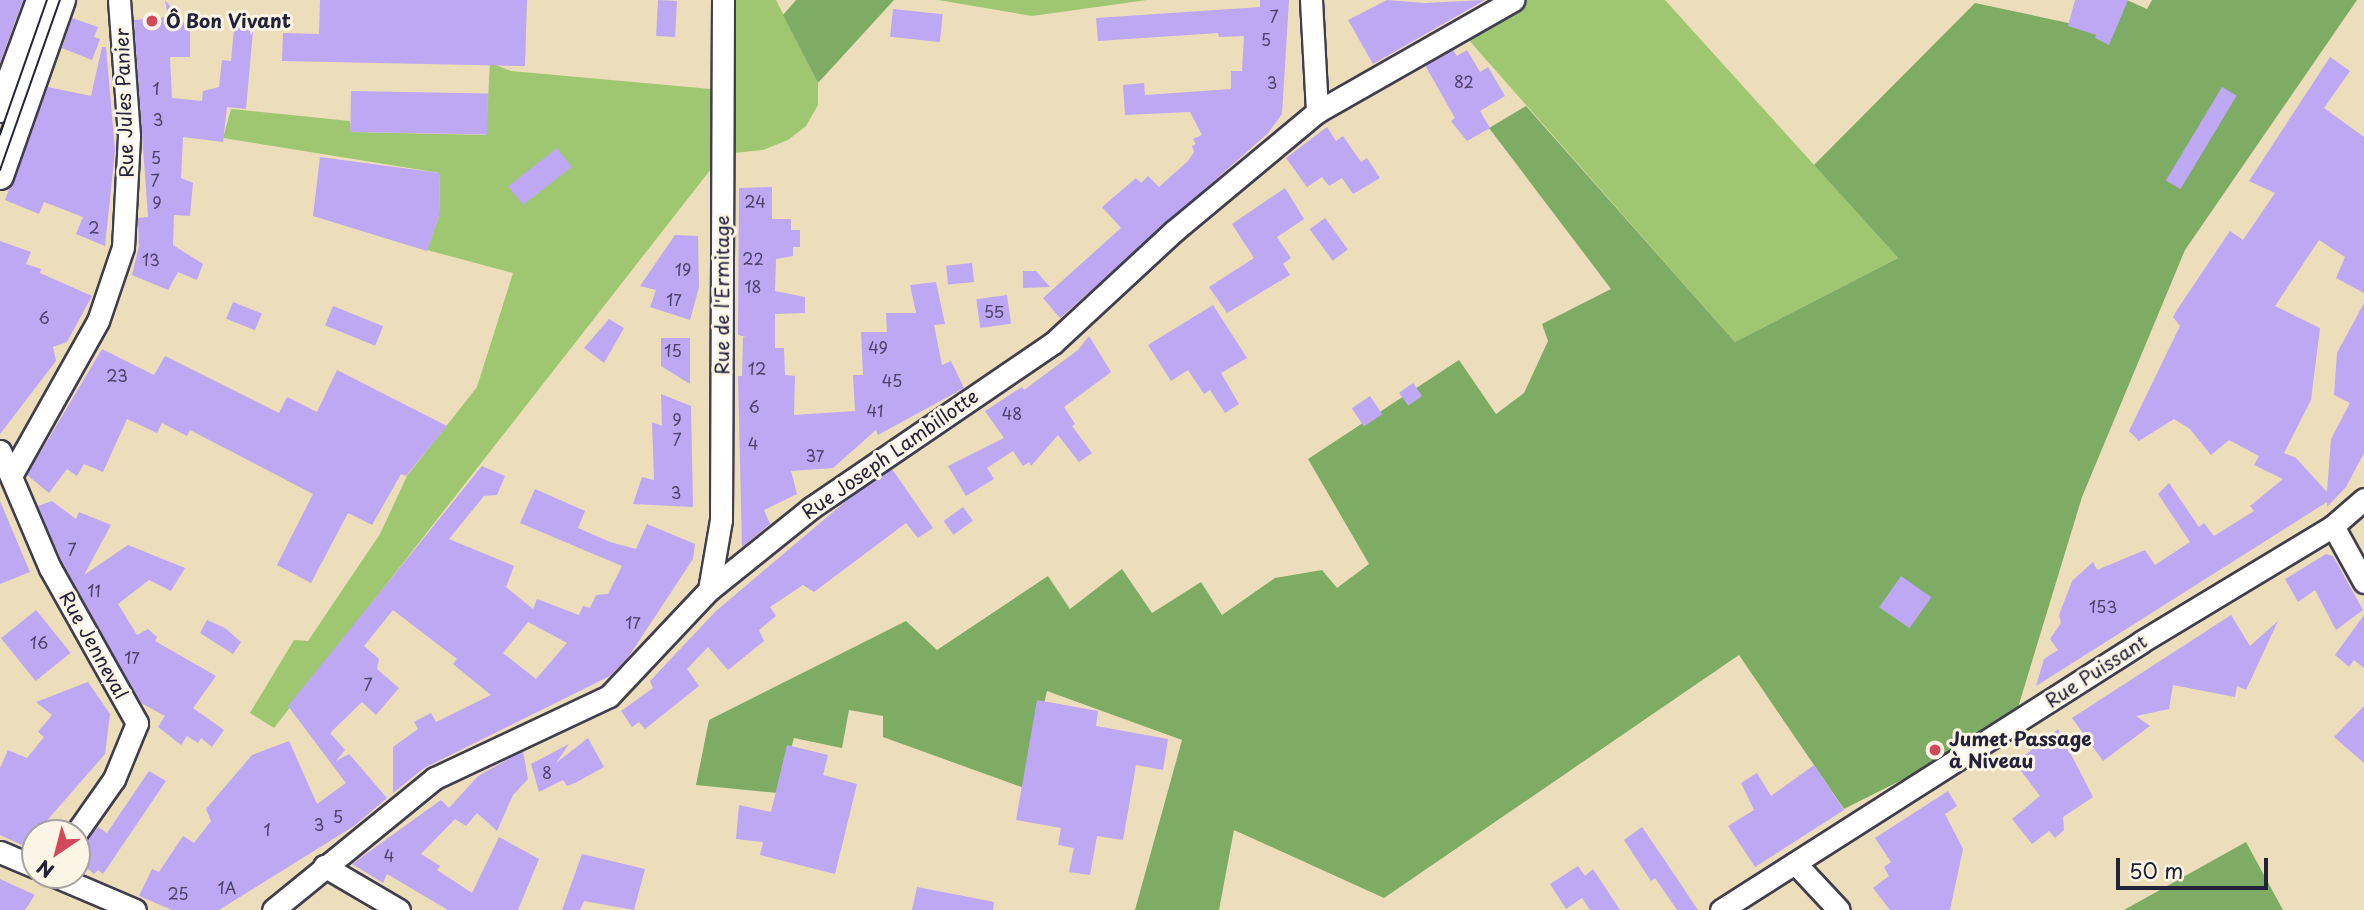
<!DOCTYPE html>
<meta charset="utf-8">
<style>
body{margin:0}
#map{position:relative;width:2364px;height:910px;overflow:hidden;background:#ecdeba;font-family:"Playpen Sans",sans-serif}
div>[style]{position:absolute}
.green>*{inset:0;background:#9fc772}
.forest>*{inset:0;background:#7fac64}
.building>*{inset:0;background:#bea7f3;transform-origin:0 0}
.roads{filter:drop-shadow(2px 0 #403e4e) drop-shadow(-2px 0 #403e4e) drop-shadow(0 2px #403e4e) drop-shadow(0 -2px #403e4e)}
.minor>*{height:21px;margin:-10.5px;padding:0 10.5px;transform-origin:10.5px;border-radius:10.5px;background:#fff}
.major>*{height:26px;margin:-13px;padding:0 13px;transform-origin:13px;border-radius:13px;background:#fff}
.tram>*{height:2px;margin:-1px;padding:0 1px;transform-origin:1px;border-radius:1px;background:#22223b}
.dots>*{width:19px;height:19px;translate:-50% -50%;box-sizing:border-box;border:4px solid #fcf5e5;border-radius:50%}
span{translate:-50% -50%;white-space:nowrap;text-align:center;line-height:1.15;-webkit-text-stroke:6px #fcf5e5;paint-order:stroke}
.number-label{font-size:16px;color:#494369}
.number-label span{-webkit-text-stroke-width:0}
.poi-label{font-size:19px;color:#22223b;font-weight:700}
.left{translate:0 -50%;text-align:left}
.street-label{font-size:19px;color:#22223b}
.north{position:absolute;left:21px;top:819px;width:70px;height:70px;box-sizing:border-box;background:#fcf5e5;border:2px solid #a5a1a1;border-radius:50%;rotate:215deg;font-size:19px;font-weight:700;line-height:28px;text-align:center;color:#22223b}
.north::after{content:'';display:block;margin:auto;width:24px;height:32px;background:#d1495b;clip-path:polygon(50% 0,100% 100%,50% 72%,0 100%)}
.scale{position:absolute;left:2116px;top:858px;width:152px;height:32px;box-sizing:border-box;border:4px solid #22223b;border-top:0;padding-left:9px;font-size:21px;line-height:24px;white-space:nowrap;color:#22223b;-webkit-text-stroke:5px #fcf5e5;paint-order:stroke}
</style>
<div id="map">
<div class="green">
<div style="clip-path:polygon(723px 0,776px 0,818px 83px,818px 105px,806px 126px,788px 140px,763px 150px,723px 154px)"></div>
<div style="clip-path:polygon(938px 0,1147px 0,1032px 16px)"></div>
<div style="clip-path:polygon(1513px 0,1665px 0,1898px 258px,1735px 342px,1460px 30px)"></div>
<div style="clip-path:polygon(490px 63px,511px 71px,711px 89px,711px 169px,274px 728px,250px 713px,294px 640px,308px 641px,380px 534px,407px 476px,477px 387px,513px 273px,427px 250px,439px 216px,440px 173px,223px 138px,231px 109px,350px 121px,351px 132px,486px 135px)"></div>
</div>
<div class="forest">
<div style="clip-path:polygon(796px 0,894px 0,818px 83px,783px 15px)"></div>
<div style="clip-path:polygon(2127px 0,2147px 9px,2152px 0,2357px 0,2185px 250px,2082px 497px,2013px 724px,1844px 809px,1739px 655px,1384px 898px,1234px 830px,1219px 910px,1135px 910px,1182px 740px,1047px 691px,1024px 788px,883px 737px,883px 716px,849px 710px,842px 748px,794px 738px,778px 793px,696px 785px,709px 720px,906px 621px,937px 650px,1048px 576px,1070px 609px,1122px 569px,1152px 613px,1201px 582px,1222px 615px,1275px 578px,1322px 570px,1337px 588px,1369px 564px,1308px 459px,1459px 360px,1496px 414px,1524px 393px,1548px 341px,1542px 324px,1611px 289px,1489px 128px,1526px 106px,1735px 342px,1898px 258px,1814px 165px,1975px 3px,2097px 29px)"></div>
<div style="clip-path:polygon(2246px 842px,2283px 910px,2124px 910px)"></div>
</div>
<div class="building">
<div style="clip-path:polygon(0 0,23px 0,0 63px)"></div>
<div style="clip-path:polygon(165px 0,190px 30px,190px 57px,170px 57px,172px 98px,202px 101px,203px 91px,219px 87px,222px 60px,231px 61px,235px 19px,251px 20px,253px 31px,246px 109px,227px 107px,223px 142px,183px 137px,181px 178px,193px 183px,190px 216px,174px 215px,173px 245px,203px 264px,197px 280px,178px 272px,168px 290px,132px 275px,139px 246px,138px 218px,148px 217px,134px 20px,168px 17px)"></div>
<div style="clip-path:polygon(320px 0,527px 0,525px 66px,282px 61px,283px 33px,319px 34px)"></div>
<div style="left:658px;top:0;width:19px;height:36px;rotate:3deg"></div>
<div style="clip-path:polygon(1260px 0,1289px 0,1282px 114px,1268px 133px,1060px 318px,1043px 298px,1121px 228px,1102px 207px,1136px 178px,1141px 183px,1148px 176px,1159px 187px,1188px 161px,1194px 152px,1192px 146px,1196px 144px,1193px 139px,1202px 135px,1190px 112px,1125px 115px,1123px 85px,1144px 83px,1145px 95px,1231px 89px,1231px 71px,1242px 71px,1244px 36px,1219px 37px,1218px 33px,1098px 41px,1096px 18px,1260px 7px)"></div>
<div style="clip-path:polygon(1387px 0,1424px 3px,1485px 0,1373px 64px,1348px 20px)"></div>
<div style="clip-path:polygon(2075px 0,2128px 0,2109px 45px,2095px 38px,2096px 35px,2068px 26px)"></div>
<div style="left:893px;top:9px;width:50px;height:28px;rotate:6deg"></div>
<div style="clip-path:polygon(72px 18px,98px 27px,94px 37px,100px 39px,92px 60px,62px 48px)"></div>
<div style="clip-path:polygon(102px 47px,106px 47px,115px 151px,105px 246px,76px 234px,83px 217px,44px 202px,39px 214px,5px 200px,48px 87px,91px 96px)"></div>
<div style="clip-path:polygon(1453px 50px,1457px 56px,1467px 50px,1480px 72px,1488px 67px,1505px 96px,1480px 111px,1490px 128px,1467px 141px,1451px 121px,1455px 118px,1425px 65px)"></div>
<div style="clip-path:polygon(2330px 57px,2350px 71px,2324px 108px,2364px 137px,2364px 293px,2336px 278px,2345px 257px,2319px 240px,2275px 306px,2320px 328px,2311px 400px,2284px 453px,2296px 458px,2327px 492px,2331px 439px,2350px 403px,2334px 395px,2337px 353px,2364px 303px,2364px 453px,2346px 487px,2327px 507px,2327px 502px,2036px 686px,2044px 659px,2058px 650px,2050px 639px,2061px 623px,2059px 615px,2072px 581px,2093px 562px,2097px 570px,2145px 550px,2155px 565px,2190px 542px,2158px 494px,2169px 483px,2199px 527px,2204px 523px,2214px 536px,2254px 511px,2250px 506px,2283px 479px,2254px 465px,2259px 456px,2229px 440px,2211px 455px,2190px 429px,2174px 419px,2139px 441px,2129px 431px,2180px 326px,2173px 317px,2177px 310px,2230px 231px,2243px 240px,2275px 193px,2249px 181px)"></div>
<div style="left:2222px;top:87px;width:17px;height:109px;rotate:31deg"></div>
<div style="left:351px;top:91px;width:137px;height:41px;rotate:1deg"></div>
<div style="clip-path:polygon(1327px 127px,1336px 141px,1343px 136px,1361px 162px,1367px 158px,1380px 178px,1353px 194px,1342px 178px,1329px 186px,1322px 177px,1307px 187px,1286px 158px)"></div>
<div style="left:557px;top:148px;width:24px;height:62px;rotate:52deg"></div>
<div style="clip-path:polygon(320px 157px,440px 173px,439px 216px,427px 251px,313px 216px)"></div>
<div style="clip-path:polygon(772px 187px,772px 219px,791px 219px,791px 230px,800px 230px,800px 247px,793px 247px,793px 256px,776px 259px,775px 291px,805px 297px,805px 313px,775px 314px,775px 348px,784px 348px,785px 375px,795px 376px,794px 415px,855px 411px,853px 375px,863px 375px,861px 332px,887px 332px,886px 313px,916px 313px,910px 285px,936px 282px,945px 324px,934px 325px,942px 365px,951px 361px,964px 388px,878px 435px,876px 430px,833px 468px,791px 471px,797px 494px,764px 510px,770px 524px,742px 547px,738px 376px,742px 376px,743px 337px,746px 337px,738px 335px,739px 188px)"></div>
<div style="clip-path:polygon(1285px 188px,1304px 219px,1277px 237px,1291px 258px,1283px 264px,1290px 275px,1227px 313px,1209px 287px,1254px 258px,1232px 224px)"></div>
<div style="left:1325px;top:218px;width:39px;height:19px;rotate:54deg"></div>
<div style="clip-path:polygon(675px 235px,698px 236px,699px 287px,690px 320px,650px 307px,656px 290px,640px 286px)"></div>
<div style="clip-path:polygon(0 241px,31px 252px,26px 264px,41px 269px,40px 273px,92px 296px,67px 342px,53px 347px,56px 361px,0 434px)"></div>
<div style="left:972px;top:263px;width:19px;height:26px;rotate:84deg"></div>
<div style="clip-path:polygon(1023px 271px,1036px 271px,1050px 287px,1023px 288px)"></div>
<div style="left:1007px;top:295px;width:29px;height:31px;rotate:82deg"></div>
<div style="left:233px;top:302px;width:31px;height:18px;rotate:22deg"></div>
<div style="clip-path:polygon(1213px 305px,1247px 358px,1221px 373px,1239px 404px,1225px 413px,1210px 390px,1204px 394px,1188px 370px,1171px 381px,1148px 345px)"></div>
<div style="left:333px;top:306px;width:54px;height:21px;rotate:22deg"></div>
<div style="clip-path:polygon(609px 319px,624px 328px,604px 363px,584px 348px)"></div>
<div style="clip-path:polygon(1089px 336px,1111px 372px,1064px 407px,1075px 424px,1072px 426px,1092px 453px,1079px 462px,1058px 435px,1031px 466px,1029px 462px,1023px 466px,1013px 451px,987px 468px,994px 479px,966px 496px,948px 466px,1004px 438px,985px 411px,1022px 387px,1024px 390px,1078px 350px)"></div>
<div style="clip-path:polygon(661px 338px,690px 338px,690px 384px,661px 366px)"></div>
<div style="clip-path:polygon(102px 349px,154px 375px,165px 356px,279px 413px,287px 397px,317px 412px,337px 370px,447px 426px,406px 476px,401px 474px,372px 525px,348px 513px,311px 583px,277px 565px,313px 494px,190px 430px,187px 436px,162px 423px,157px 433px,127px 419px,103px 472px,84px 464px,77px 476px,67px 469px,49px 493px,27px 475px)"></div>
<div style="left:1413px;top:383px;width:16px;height:17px;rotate:55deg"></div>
<div style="clip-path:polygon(661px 394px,691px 406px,693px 507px,633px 504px,642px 477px,654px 480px,652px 422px,662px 426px)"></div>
<div style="left:1370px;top:396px;width:22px;height:22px;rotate:56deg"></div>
<div style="clip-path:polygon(evenodd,482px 466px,505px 476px,497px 495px,484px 496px,449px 539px,514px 566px,506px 587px,533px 609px,537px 599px,579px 615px,583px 606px,590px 608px,596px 595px,608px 594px,622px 566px,520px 523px,535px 489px,585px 511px,578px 528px,610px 542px,636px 549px,647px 524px,695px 544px,693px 559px,629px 656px,610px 676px,424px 768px,393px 793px,393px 747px,418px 729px,414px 722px,431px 713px,436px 722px,491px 695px,453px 664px,457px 659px,393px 610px,364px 646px,379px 659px,377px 669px,399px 688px,376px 715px,362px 702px,330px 733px,345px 750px,336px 761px,349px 754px,387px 798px,354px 826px,219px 910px,172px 910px,139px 896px,152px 869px,159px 872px,183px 836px,194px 843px,211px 821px,206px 809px,252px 755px,289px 741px,317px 804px,346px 783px,288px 706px,482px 466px,528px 622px,567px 643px,536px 679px,503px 653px,528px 622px)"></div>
<div style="clip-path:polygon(892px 469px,933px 528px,918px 538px,906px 523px,814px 592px,803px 585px,770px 607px,776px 616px,759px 630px,764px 641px,728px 670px,708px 647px,687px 669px,699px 686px,645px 729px,639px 722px,632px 727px,621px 711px,653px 688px,650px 681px,716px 611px,852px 496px)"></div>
<div style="clip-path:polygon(0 501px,30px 572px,0 584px)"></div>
<div style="clip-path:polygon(52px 501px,76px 519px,79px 512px,111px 525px,84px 575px,128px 545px,185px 568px,171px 591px,149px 580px,118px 604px,137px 635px,148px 629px,157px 637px,155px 641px,216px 676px,193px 708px,224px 730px,212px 747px,201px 738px,198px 743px,187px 736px,181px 745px,158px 727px,165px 716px,141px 703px,63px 564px,38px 506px)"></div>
<div style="left:963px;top:507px;width:17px;height:24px;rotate:54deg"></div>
<div style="clip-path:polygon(2326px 554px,2333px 556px,2363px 610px,2336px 630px,2315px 590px,2298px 602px,2285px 579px)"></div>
<div style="left:1901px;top:576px;width:37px;height:38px;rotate:35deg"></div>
<div style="left:36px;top:610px;width:55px;height:45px;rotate:51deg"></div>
<div style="clip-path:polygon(2231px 615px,2250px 646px,2278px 621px,2246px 690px,2237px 686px,2235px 697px,2173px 685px,2169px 709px,2136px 716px,2150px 726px,2103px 761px,2072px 718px)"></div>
<div style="clip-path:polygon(2364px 615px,2364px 668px,2354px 660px,2349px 667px,2335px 655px)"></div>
<div style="clip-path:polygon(207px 620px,225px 628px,241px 642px,233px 654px,200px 633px)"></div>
<div style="clip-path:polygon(88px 682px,110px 714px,105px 754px,30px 840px,22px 845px,0 835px,0 768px,8px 750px,27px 758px,44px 737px,38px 732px,52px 715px,36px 702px)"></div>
<div style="clip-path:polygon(1037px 700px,1098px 711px,1096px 726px,1168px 739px,1163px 770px,1136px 765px,1123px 840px,1097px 836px,1090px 875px,1069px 872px,1074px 848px,1058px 845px,1061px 828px,1016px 820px)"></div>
<div style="clip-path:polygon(2364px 706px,2364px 763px,2334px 737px)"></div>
<div style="clip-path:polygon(2058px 729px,2093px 797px,2063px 817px,2064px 830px,2055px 838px,2049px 831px,2032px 844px,2012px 819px,2040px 796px,2015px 763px)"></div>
<div style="clip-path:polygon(588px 738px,604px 767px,575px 783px,567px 786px,563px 780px,539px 792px,531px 764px,569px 744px,556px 763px)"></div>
<div style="clip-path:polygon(787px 745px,828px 755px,823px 775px,857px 784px,835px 874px,760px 855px,763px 842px,736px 839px,739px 805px,771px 812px)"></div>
<div style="clip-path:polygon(523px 751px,528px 779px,513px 795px,497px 831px,477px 813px,466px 826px,455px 819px,421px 854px,440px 866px,437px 870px,472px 893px,499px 837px,539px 859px,518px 910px,448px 910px,387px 874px,383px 883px,352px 864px,441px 800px,449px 808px,478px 776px)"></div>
<div style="clip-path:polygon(1814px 765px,1844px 810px,1755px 867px,1728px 826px,1754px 810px,1741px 783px,1757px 773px,1771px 796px)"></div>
<div style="clip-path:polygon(149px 771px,166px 781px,103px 874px,98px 870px,94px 874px,80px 862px,88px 851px,82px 846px,98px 827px,107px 833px)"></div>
<div style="clip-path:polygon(1948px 791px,1957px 806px,1945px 814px,1963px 849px,1950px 910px,1890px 910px,1873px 888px,1889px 876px,1884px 867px,1891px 862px,1875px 838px)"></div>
<div style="clip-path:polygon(1642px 827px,1676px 877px,1698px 910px,1677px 910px,1655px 878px,1651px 881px,1624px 840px)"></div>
<div style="clip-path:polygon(582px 854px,645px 869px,634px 910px,584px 901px,580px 910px,562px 910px)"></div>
<div style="clip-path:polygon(1578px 866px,1585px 876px,1593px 869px,1620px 910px,1590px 910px,1582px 898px,1566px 909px,1550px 884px)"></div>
<div style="clip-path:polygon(0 879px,35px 895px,25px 910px,0 910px)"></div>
<div style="clip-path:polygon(917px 887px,994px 902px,993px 910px,912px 910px)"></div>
</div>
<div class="roads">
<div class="minor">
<div style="left:1311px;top:0;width:112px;rotate:86.9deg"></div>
<div style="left:0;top:451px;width:127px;rotate:66.9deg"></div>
<div style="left:50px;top:568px;width:178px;rotate:60.7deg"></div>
<div style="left:137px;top:723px;width:61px;rotate:112.3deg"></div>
<div style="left:114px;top:779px;width:66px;rotate:125.1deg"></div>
<div style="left:12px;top:474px;width:176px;rotate:-60.7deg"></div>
<div style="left:98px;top:321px;width:78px;rotate:-71.3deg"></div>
<div style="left:123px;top:247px;width:111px;rotate:-86.9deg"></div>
<div style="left:129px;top:136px;width:136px;rotate:-94.2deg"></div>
<div style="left:2333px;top:526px;width:64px;rotate:61deg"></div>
<div style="left:709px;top:590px;width:71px;rotate:-80.3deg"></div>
<div style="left:721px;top:520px;width:520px;rotate:-89.78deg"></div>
<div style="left:0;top:852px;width:38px;rotate:23deg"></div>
<div style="left:1795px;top:863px;width:64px;rotate:46.9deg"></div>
<div style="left:324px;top:866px;width:87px;rotate:30.4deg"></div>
<div style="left:53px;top:875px;width:89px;rotate:23.1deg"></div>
<div style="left:273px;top:910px;width:209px;rotate:-39.2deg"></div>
<div style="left:435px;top:778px;width:192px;rotate:-25.2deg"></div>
<div style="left:609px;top:696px;width:146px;rotate:-46.7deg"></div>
<div style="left:709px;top:590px;width:131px;rotate:-38.8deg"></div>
<div style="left:811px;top:508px;width:293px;rotate:-34.3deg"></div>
<div style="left:1053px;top:343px;width:165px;rotate:-42.8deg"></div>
<div style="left:1174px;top:231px;width:186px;rotate:-39.8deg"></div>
<div style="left:1317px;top:112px;width:226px;rotate:-29.7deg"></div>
<div style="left:1721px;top:910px;width:498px;rotate:-32.5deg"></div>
<div style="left:2141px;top:642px;width:224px;rotate:-31.1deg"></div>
<div style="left:2333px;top:526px;width:41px;rotate:-41.1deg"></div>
</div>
<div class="major">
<div style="left:0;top:109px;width:116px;rotate:-69.8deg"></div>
<div style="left:0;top:176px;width:187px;rotate:-70.6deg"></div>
</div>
</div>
<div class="tram">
<div style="left:0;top:134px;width:142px;rotate:-70.7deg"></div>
<div style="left:0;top:170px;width:180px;rotate:-70.6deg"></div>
</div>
<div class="dots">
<div style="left:152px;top:21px;background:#d1495b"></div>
<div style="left:1935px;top:750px;background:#d1495b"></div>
</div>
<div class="number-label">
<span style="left:1274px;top:16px">7</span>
<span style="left:1266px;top:39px">5</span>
<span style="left:1464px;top:81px">82</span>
<span style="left:1272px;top:82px">3</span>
<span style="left:156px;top:88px">1</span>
<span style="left:158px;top:119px">3</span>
<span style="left:156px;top:157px">5</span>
<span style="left:155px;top:180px">7</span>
<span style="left:755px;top:201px">24</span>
<span style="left:157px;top:202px">9</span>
<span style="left:94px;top:227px">2</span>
<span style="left:753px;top:258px">22</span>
<span style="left:151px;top:259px">13</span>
<span style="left:683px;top:269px">19</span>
<span style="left:753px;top:286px">18</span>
<span style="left:674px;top:299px">17</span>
<span style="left:994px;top:311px">55</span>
<span style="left:44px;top:317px">6</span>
<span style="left:878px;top:347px">49</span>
<span style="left:673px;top:350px">15</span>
<span style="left:757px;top:368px">12</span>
<span style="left:117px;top:375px">23</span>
<span style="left:892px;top:380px">45</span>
<span style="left:754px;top:406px">6</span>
<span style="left:875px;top:410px">41</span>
<span style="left:1012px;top:413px">48</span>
<span style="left:677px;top:419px">9</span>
<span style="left:677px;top:439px">7</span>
<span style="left:753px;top:443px">4</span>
<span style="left:815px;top:455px">37</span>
<span style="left:676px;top:492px">3</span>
<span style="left:72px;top:549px">7</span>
<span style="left:94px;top:590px">11</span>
<span style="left:2103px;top:606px">153</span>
<span style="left:633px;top:622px">17</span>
<span style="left:39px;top:642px">16</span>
<span style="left:132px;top:657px">17</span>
<span style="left:368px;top:684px">7</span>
<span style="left:547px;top:772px">8</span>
<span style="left:338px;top:816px">5</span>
<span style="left:319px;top:824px">3</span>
<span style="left:267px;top:829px">1</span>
<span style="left:389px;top:855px">4</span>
<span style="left:227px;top:887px">1A</span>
<span style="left:178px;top:893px">25</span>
</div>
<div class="poi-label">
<span class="left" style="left:166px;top:21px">Ô Bon Vivant</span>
<span class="left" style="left:1949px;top:750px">Jumet Passage<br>à Niveau</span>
</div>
<div class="street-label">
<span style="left:124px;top:103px;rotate:-92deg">Rue Jules Panier</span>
<span style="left:722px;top:295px;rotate:-90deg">Rue de l'Ermitage</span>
<span style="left:890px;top:454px;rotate:-35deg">Rue Joseph Lambillotte</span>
<span style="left:94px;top:645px;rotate:61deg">Rue Jenneval</span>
<span style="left:2096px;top:671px;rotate:-33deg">Rue Puissant</span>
</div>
<div class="north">N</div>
<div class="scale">50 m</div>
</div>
